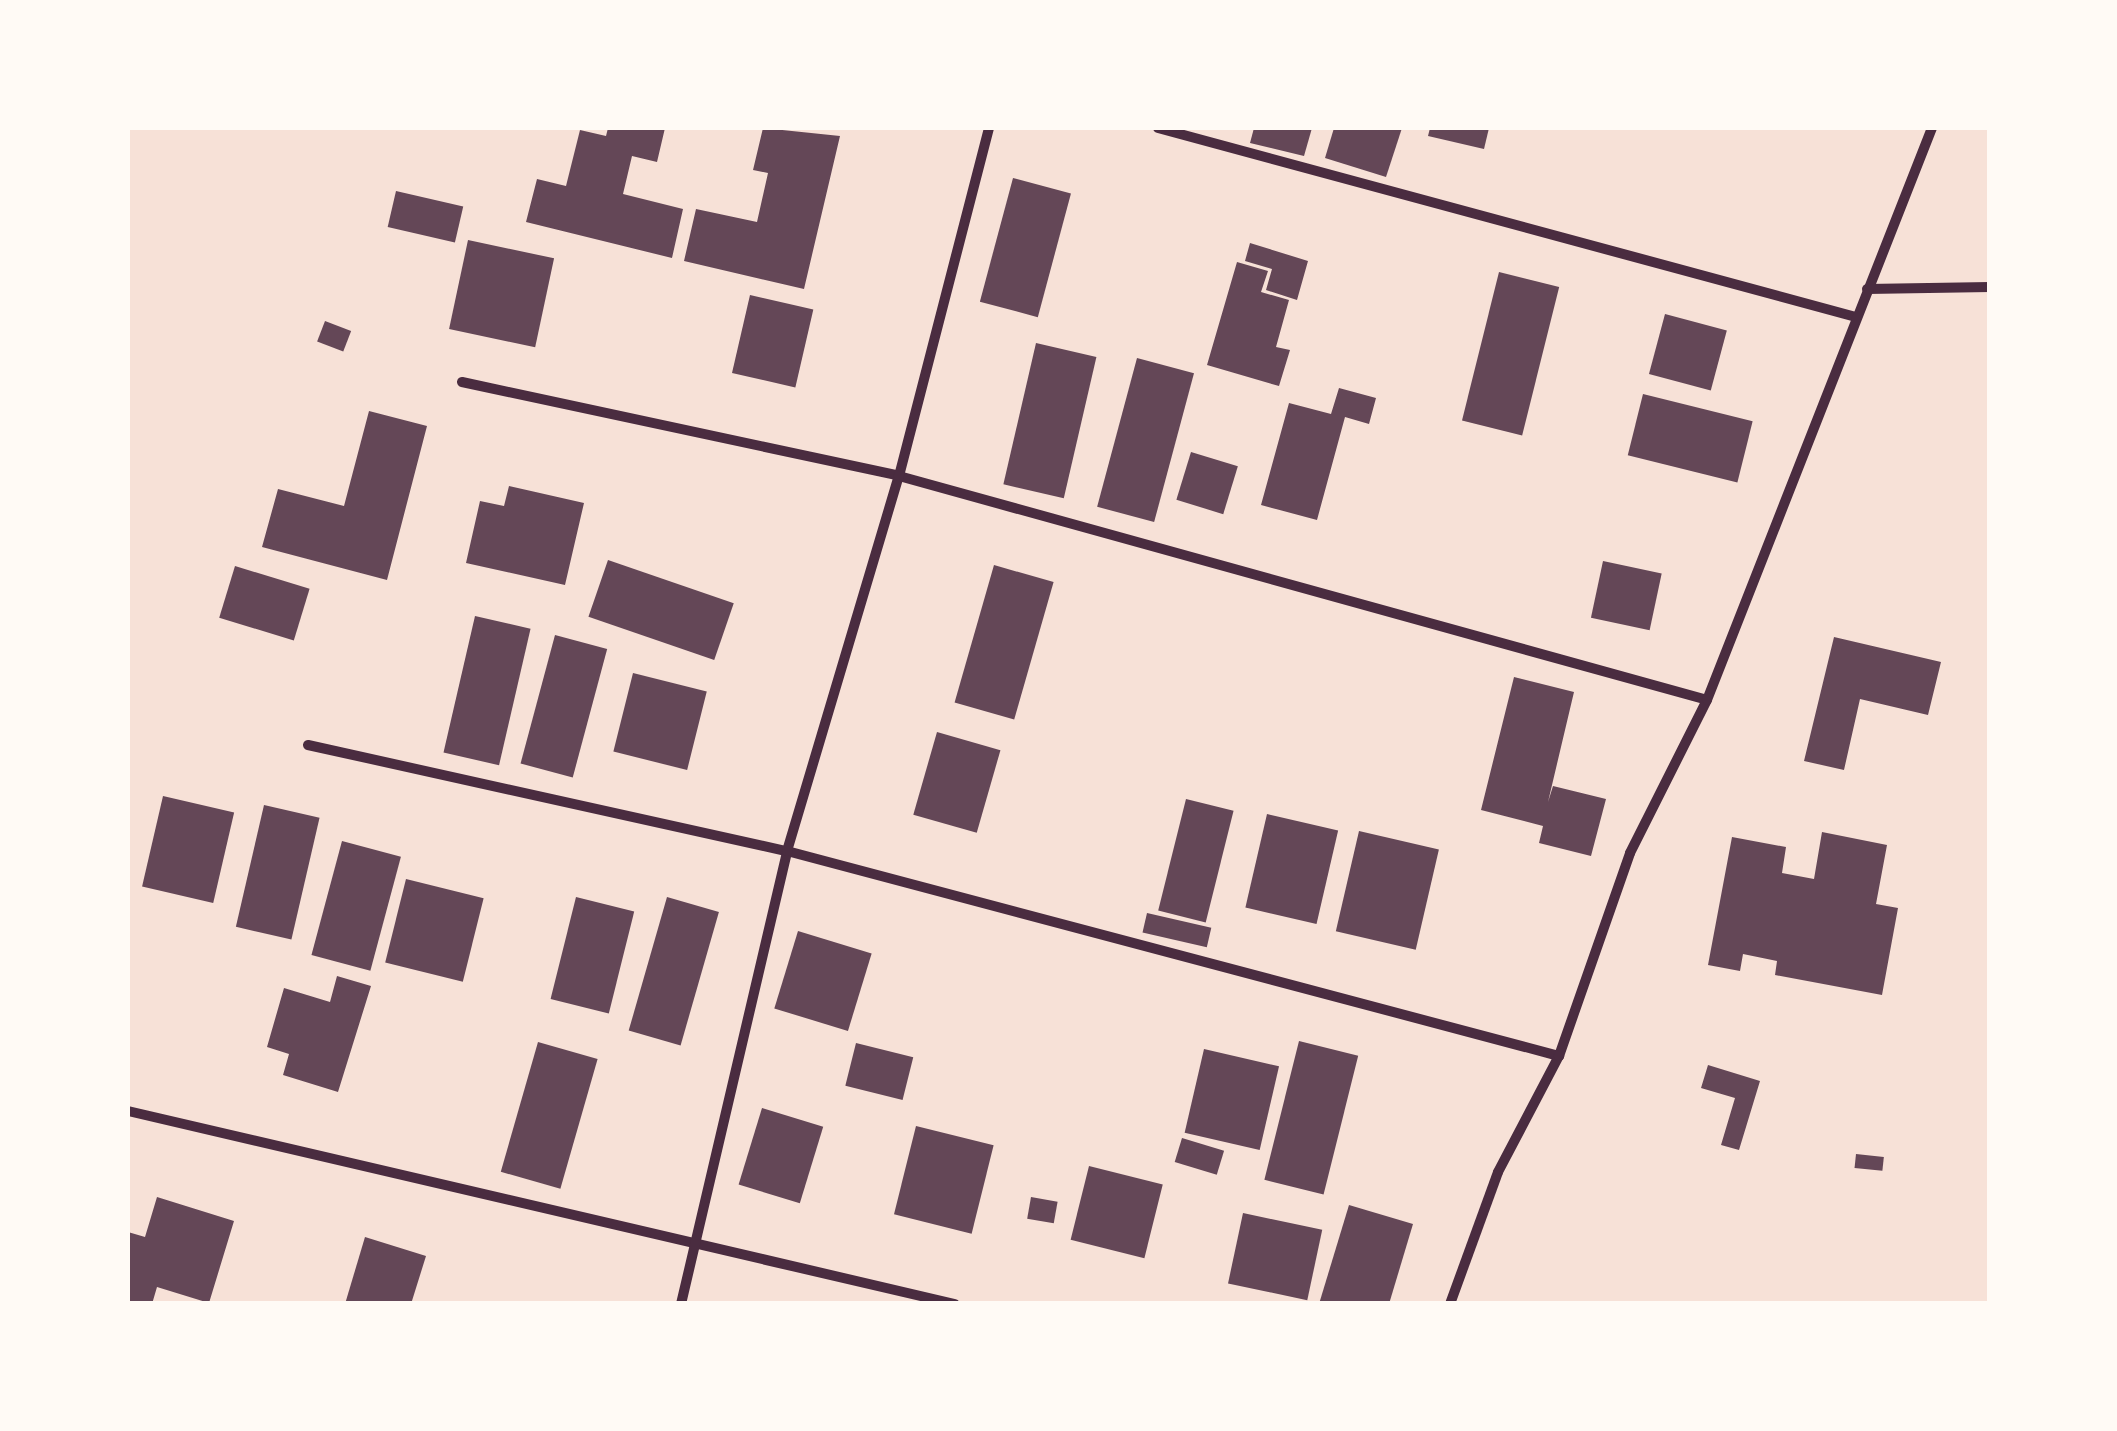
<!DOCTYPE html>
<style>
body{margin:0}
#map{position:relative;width:2117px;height:1431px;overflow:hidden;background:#f7e1d7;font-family:"Exo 2",sans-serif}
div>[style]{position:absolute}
.building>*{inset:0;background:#644757;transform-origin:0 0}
.minor>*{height:10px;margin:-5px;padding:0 5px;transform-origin:5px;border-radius:5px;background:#4a2c40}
span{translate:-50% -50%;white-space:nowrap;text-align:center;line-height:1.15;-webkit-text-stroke:8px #fffaf5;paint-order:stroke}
.frame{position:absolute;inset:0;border:130px solid #fffaf5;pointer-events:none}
</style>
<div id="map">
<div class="building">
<div style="clip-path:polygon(608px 128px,665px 128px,657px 162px,632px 156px,623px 194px,683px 209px,672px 258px,526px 222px,537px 179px,566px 186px,580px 130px,606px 136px)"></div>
<div style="clip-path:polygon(763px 128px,840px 136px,804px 289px,684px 261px,696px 209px,757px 222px,768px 173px,753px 170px)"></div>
<div style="clip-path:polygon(1254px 128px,1312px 128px,1304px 156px,1250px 143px)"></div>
<div style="clip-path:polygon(1334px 128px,1402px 128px,1386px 177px,1325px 158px)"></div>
<div style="clip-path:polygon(1430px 128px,1489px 128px,1484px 149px,1428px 136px)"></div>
<div style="left:1013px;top:178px;width:60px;height:128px;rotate:15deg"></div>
<div style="left:396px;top:191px;width:69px;height:37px;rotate:13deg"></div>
<div style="left:468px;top:240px;width:88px;height:91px;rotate:12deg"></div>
<div style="clip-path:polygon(1250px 243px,1308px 261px,1297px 300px,1266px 290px,1272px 269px,1245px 261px)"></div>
<div style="clip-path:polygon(1237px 262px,1268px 271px,1261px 292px,1289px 300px,1276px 347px,1290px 350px,1279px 386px,1207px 365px)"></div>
<div style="left:1499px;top:272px;width:62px;height:153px;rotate:14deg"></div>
<div style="left:750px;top:295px;width:65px;height:80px;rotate:13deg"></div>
<div style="left:1665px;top:314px;width:64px;height:62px;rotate:15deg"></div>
<div style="left:325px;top:321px;width:28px;height:22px;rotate:21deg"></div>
<div style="left:1036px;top:343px;width:62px;height:145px;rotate:13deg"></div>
<div style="left:1137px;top:358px;width:59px;height:154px;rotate:15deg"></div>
<div style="clip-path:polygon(1339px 388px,1376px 398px,1369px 424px,1345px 417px,1317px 520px,1261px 505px,1289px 403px,1331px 414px)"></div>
<div style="left:1643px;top:394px;width:113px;height:63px;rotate:14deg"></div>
<div style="clip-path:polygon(369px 411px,427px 426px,387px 580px,262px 547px,278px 489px,344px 506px)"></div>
<div style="left:1191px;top:452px;width:49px;height:50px;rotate:17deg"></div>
<div style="clip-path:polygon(509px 486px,584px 503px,565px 585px,466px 563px,480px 501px,504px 506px)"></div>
<div style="left:608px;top:560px;width:133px;height:60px;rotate:19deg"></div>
<div style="left:1603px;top:561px;width:60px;height:58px;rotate:12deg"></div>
<div style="left:994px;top:565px;width:62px;height:143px;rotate:16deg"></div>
<div style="left:235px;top:566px;width:78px;height:54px;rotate:17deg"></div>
<div style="left:475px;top:616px;width:57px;height:140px;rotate:13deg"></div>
<div style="left:555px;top:635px;width:54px;height:133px;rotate:15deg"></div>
<div style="clip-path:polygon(1834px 637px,1941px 662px,1928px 715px,1860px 699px,1844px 770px,1804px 761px)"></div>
<div style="left:633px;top:673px;width:76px;height:81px;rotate:14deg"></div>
<div style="clip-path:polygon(1514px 677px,1574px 692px,1548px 802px,1553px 786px,1606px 799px,1591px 856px,1539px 843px,1543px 826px,1481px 810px)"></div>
<div style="left:937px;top:732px;width:66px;height:86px;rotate:16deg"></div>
<div style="left:163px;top:796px;width:73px;height:93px;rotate:13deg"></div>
<div style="left:1186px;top:799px;width:49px;height:115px;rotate:14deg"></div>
<div style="left:264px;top:805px;width:57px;height:125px;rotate:13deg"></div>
<div style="left:1267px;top:814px;width:73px;height:96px;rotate:13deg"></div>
<div style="left:1359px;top:831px;width:82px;height:103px;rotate:13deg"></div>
<div style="clip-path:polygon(1822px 832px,1887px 845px,1876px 904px,1898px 908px,1882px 995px,1775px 975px,1777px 961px,1743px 954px,1740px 971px,1708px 965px,1732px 837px,1786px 847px,1782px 873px,1814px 879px)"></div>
<div style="left:342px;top:841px;width:61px;height:118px;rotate:15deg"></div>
<div style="left:406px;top:879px;width:80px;height:86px;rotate:14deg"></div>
<div style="left:576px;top:897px;width:60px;height:105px;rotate:14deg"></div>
<div style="left:667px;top:897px;width:54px;height:139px;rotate:16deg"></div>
<div style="left:1147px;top:913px;width:66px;height:20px;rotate:13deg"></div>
<div style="left:798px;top:931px;width:77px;height:81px;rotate:17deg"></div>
<div style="clip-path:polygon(337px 976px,371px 986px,338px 1092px,283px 1075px,289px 1054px,267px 1047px,284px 988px,330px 1002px)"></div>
<div style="left:1299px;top:1041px;width:61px;height:143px;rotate:14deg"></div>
<div style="left:538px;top:1042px;width:62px;height:135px;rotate:16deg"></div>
<div style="left:856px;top:1043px;width:59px;height:44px;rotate:14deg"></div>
<div style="left:1204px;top:1049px;width:77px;height:86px;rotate:13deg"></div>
<div style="clip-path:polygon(1708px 1065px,1760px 1081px,1739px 1150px,1721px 1145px,1735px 1098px,1701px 1088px)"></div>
<div style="left:762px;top:1108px;width:64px;height:80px;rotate:17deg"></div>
<div style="left:916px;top:1126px;width:80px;height:91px;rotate:14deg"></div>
<div style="left:1182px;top:1138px;width:44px;height:25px;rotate:17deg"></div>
<div style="left:1856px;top:1154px;width:28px;height:14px;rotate:6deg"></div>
<div style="left:1089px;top:1166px;width:76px;height:76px;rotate:14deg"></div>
<div style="clip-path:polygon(157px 1197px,234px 1221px,209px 1303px,157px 1287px,152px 1304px,128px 1304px,128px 1232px,145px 1237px)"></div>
<div style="left:1031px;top:1197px;width:27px;height:22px;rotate:10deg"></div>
<div style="clip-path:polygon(1349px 1205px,1413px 1224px,1389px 1304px,1319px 1304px)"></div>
<div style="left:1243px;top:1213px;width:81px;height:72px;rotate:12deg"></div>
<div style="clip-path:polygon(365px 1237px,426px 1256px,411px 1304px,345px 1304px)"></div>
</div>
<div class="minor">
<div style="left:1158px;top:128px;width:723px;rotate:15.15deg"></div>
<div style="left:1867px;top:289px;width:123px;rotate:-0.9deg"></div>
<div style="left:462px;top:382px;width:447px;rotate:12.1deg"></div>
<div style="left:899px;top:476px;width:838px;rotate:15.49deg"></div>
<div style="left:308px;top:745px;width:491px;rotate:12.5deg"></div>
<div style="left:787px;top:851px;width:799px;rotate:14.87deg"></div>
<div style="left:128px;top:1111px;width:849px;rotate:13.14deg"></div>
<div style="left:681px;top:1304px;width:465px;rotate:-76.8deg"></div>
<div style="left:787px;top:851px;width:391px;rotate:-73.4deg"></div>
<div style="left:899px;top:476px;width:359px;rotate:-75.5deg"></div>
<div style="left:1450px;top:1304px;width:140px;rotate:-70deg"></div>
<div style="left:1498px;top:1172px;width:131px;rotate:-62.3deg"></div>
<div style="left:1559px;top:1056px;width:215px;rotate:-70.7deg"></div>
<div style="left:1630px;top:853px;width:171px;rotate:-63.3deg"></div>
<div style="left:1707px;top:700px;width:615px;rotate:-68.53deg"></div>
</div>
<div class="frame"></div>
</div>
